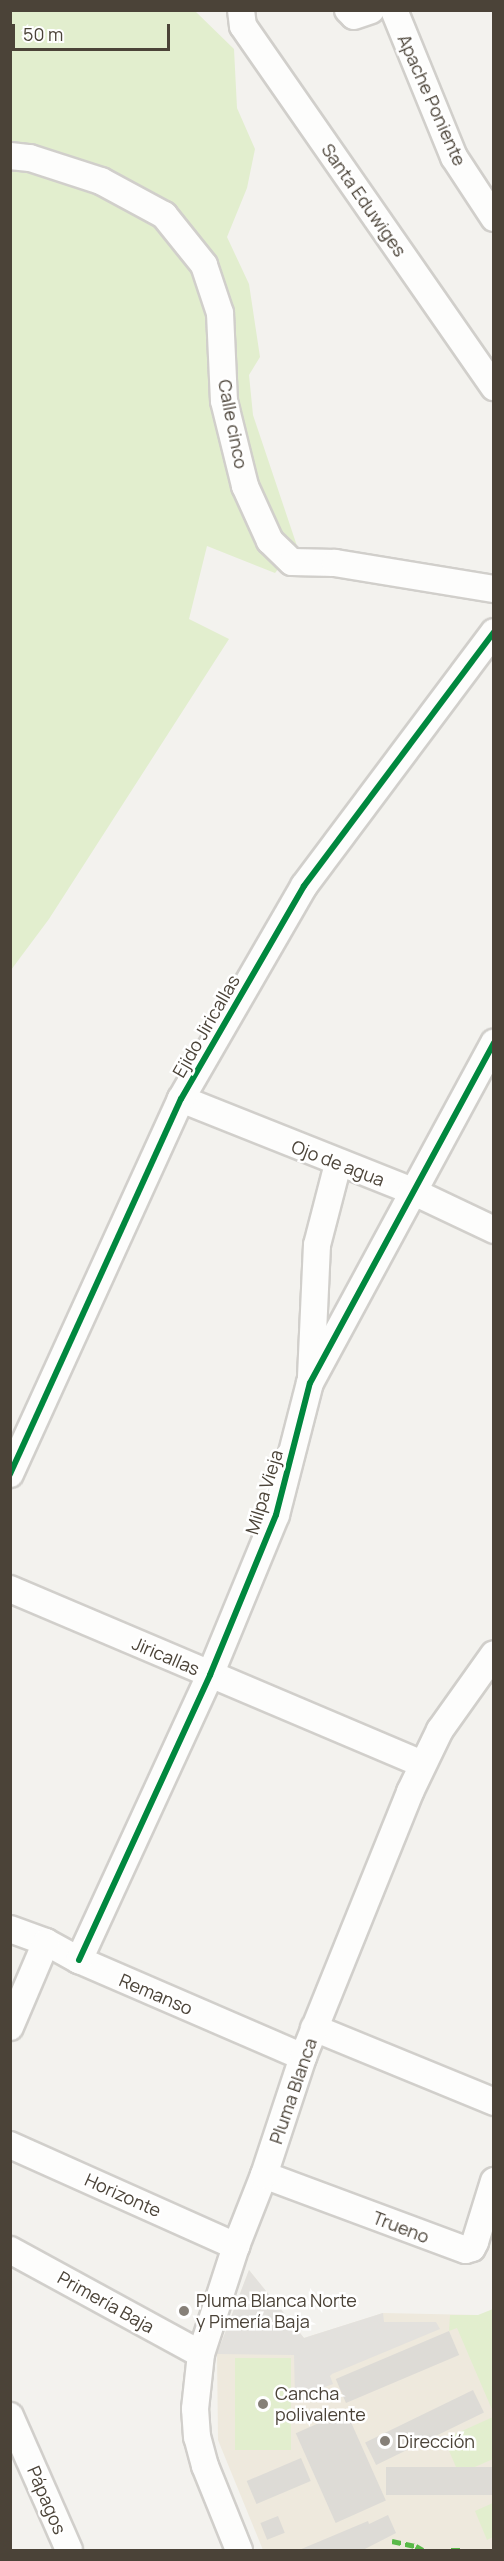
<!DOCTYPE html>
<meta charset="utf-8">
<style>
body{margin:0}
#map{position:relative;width:504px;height:2561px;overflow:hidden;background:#f3f2ee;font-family:Manrope,sans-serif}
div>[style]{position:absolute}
.education>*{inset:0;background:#eee9dd}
.green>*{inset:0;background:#e2eece;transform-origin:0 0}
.parking>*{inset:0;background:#e3e1dd}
.building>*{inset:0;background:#dddbd6;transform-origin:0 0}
.roads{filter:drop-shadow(2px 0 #d1cfcb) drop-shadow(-2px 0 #d1cfcb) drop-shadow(0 2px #d1cfcb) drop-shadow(0 -2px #d1cfcb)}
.minor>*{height:26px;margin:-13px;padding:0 13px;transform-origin:13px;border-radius:13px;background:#fdfdfc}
.quiet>*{height:4.5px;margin-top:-2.25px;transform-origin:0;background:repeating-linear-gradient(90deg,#58b947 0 9px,transparent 0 13.5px)}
.cycleway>*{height:6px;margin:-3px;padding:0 3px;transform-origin:3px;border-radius:3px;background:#00873e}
.dots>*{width:16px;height:16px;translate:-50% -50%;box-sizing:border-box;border:3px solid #fff;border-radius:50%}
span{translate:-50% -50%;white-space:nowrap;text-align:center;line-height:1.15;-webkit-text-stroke:5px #fff;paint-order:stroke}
.street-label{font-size:18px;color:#4b4338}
.poi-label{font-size:18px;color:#4b4338}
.left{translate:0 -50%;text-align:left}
.frame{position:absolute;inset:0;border:12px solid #4b4338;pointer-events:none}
.scale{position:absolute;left:12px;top:24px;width:158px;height:27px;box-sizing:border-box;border:3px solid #4b4338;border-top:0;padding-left:8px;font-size:18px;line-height:21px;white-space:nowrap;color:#4b4338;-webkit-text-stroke:4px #fff;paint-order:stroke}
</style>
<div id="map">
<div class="education">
<div style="clip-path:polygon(249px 2270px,304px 2338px,383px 2313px,478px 2315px,493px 2370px,493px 2550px,263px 2550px,218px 2440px,217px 2354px)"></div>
</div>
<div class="green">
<div style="clip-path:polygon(11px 11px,195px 11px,234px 49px,237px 108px,255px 149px,247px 188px,227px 237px,249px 284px,260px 357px,249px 375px,253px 415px,297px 546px,275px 573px,207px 546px,189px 619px,229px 639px,49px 919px,11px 970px)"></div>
<div style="clip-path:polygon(493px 2309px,493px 2412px,457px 2328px,449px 2331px,450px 2315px,478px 2315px)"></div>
<div style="left:235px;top:2358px;width:56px;height:92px"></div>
<div style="clip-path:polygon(493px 2417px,493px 2459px,459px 2474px,444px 2439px)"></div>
<div style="clip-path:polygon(493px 2503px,493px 2537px,487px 2540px,475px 2511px)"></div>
</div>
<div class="parking">
<div style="clip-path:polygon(249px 2270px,304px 2338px,383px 2313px,384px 2322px,436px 2322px,440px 2329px,332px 2374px,330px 2376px,333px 2384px,295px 2398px,294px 2355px,217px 2354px)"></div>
</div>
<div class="building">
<div style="left:449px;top:2331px;width:26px;height:123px;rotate:67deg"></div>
<div style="left:473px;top:2390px;width:25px;height:120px;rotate:64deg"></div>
<div style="left:346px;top:2411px;width:98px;height:55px;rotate:66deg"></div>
<div style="left:301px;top:2458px;width:25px;height:59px;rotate:67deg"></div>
<div style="left:494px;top:2467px;width:28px;height:108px;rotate:90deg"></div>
<div style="clip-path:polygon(388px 2515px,396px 2533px,363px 2550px,299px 2550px,368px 2521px,369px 2524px)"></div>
<div style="left:278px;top:2516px;width:18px;height:19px;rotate:68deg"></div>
</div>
<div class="roads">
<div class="minor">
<div style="left:241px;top:10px;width:16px;rotate:83deg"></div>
<div style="left:243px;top:26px;width:440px;rotate:55.2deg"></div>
<div style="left:348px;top:10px;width:8px;rotate:45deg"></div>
<div style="left:354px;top:16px;width:18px;rotate:-19deg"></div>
<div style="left:394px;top:10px;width:159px;rotate:67.8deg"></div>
<div style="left:454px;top:157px;width:73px;rotate:56.7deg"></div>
<div style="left:10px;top:156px;width:20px;rotate:6deg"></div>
<div style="left:30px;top:158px;width:75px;rotate:17.9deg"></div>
<div style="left:101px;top:181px;width:72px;rotate:28.4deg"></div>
<div style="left:164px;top:215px;width:64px;rotate:51.3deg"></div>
<div style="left:204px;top:265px;width:51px;rotate:71.6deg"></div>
<div style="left:220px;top:313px;width:88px;rotate:87.4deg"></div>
<div style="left:224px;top:401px;width:88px;rotate:76.1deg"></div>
<div style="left:245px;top:486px;width:60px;rotate:65.6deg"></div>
<div style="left:270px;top:541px;width:30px;rotate:44deg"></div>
<div style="left:292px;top:562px;width:43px;rotate:1.3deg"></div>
<div style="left:335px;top:563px;width:161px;rotate:9.3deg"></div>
<div style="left:181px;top:1099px;width:249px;rotate:21.7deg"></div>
<div style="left:412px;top:1191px;width:91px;rotate:25.4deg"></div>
<div style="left:311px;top:1377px;width:132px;rotate:-87.4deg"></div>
<div style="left:317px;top:1245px;width:84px;rotate:-75.5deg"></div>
<div style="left:10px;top:1474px;width:412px;rotate:-65.5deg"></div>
<div style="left:181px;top:1099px;width:246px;rotate:-60deg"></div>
<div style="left:304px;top:886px;width:317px;rotate:-53.2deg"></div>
<div style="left:10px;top:1589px;width:448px;rotate:23deg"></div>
<div style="left:10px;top:1929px;width:38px;rotate:20deg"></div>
<div style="left:46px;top:1942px;width:38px;rotate:29deg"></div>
<div style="left:79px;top:1960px;width:244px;rotate:23.4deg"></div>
<div style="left:79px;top:1960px;width:314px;rotate:-65.3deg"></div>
<div style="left:210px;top:1675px;width:173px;rotate:-67.6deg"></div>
<div style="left:276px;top:1515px;width:136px;rotate:-75.6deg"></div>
<div style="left:310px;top:1383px;width:387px;rotate:-61.6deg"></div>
<div style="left:10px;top:2027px;width:92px;rotate:-67deg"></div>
<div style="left:314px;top:2028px;width:195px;rotate:22.3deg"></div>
<div style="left:10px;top:2145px;width:248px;rotate:24.1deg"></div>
<div style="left:264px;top:2175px;width:215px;rotate:20.4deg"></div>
<div style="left:466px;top:2250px;width:6px;rotate:-18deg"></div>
<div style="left:472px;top:2248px;width:7px;rotate:-63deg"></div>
<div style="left:475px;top:2242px;width:64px;rotate:-72.7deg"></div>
<div style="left:10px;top:2250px;width:217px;rotate:28.6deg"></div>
<div style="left:10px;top:2416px;width:146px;rotate:66.2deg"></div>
<div style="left:239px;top:2550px;width:91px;rotate:-112deg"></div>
<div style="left:205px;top:2466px;width:30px;rotate:-105deg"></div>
<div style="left:197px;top:2437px;width:28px;rotate:-94deg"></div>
<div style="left:195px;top:2409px;width:55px;rotate:-83.8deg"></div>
<div style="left:201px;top:2354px;width:114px;rotate:-72deg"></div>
<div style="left:236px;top:2246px;width:76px;rotate:-68.5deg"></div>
<div style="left:264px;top:2175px;width:124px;rotate:-71.7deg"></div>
<div style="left:303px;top:2057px;width:286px;rotate:-68deg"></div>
<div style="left:410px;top:1792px;width:69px;rotate:-64.2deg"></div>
<div style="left:440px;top:1730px;width:93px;rotate:-54.6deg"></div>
</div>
</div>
<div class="quiet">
<div style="left:392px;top:2541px;width:25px;rotate:12deg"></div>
<div style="left:416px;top:2546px;width:8px;rotate:30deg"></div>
<div style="left:451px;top:2550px;width:11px"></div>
</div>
<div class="cycleway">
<div style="left:10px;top:1474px;width:412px;rotate:-65.5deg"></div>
<div style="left:181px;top:1099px;width:246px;rotate:-60deg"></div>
<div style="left:304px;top:886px;width:317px;rotate:-53.2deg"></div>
<div style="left:79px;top:1960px;width:314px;rotate:-65.3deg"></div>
<div style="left:210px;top:1675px;width:173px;rotate:-67.6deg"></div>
<div style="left:276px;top:1515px;width:136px;rotate:-75.6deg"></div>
<div style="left:310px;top:1383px;width:387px;rotate:-61.6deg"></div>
</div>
<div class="dots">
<div style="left:184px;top:2311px;background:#868078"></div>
<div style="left:263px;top:2404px;background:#868078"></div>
<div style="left:385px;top:2441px;background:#868078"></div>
</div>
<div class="street-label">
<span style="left:432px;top:100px;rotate:66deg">Apache Poniente</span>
<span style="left:364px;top:200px;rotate:55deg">Santa Eduwiges</span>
<span style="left:233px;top:424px;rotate:79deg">Calle cinco</span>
<span style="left:206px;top:1026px;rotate:-60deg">Ejido Jiricallas</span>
<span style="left:338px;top:1163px;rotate:21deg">Ojo de agua</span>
<span style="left:264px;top:1492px;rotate:-73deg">Milpa Vieja</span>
<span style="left:166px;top:1656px;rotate:23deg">Jiricallas</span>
<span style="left:156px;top:1994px;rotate:23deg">Remanso</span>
<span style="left:293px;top:2091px;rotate:-71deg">Pluma Blanca</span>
<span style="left:123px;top:2195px;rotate:24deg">Horizonte</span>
<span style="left:401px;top:2227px;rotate:21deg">Trueno</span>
<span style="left:106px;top:2302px;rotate:29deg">Primería Baja</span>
<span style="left:47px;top:2500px;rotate:67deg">Pápagos</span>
</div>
<div class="poi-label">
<span class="left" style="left:196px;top:2311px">Pluma Blanca Norte<br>y Pimería Baja</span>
<span class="left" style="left:275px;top:2404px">Cancha<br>polivalente</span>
<span class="left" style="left:397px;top:2441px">Dirección</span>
</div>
<div class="frame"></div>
<div class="scale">50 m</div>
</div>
